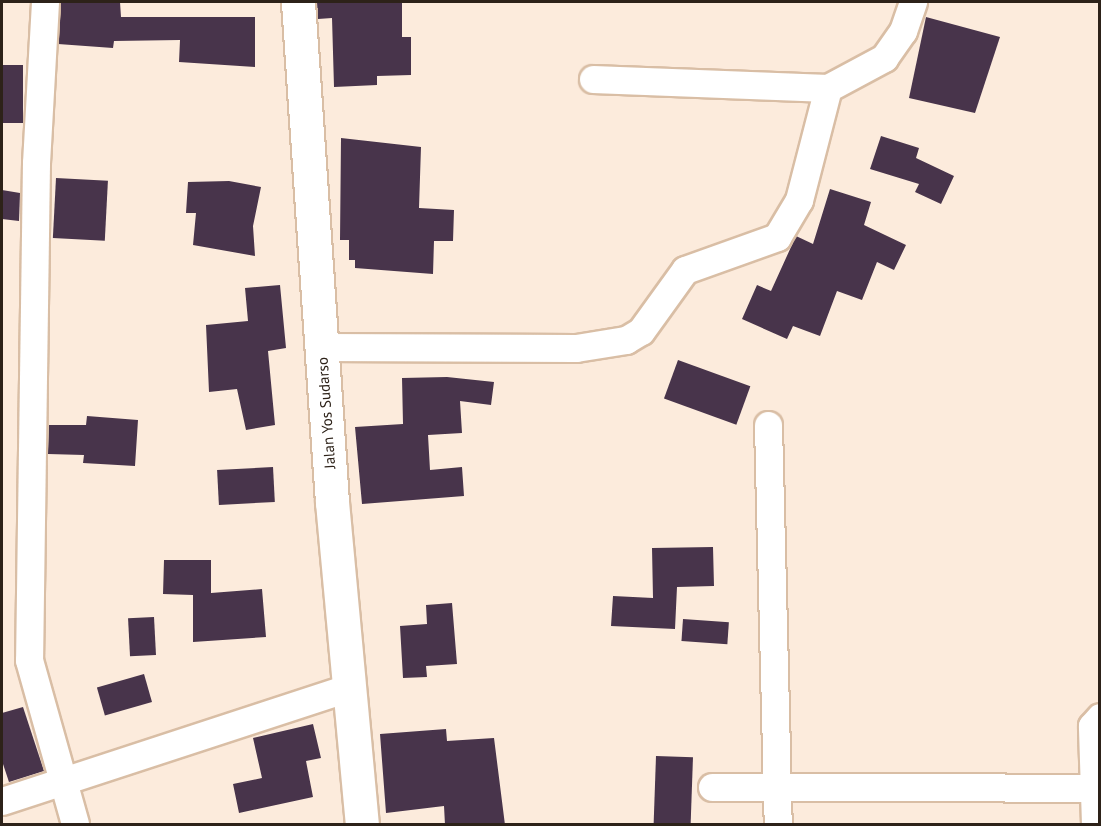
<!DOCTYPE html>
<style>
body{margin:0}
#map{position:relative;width:1101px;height:826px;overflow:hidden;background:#fcebdc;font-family:"PT Sans",sans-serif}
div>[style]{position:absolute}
.building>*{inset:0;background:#48344b;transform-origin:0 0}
.roads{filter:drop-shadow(2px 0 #d9bea5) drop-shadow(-2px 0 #d9bea5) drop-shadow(0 2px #d9bea5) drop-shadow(0 -2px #d9bea5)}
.minor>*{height:27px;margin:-13.5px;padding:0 13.5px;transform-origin:13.5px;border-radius:13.5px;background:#fff}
.major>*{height:33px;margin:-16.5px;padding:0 16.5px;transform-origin:16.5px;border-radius:16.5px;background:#fff}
span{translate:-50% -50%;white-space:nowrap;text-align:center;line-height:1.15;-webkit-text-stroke:6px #fff;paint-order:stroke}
.street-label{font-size:15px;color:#2d2219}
.frame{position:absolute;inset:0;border:3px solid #2d2219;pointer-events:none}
</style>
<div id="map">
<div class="building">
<div style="clip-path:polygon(61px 2px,120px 2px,121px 17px,255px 17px,255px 67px,179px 62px,180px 40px,114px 41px,113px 48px,58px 44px)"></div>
<div style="clip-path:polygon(317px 2px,402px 2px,402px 37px,411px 37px,411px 75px,377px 76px,377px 85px,334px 87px,332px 18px,318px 19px)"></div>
<div style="clip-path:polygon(926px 17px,1000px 37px,975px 113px,909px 98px)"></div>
<div style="left:2px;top:65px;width:21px;height:58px"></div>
<div style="clip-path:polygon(881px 136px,919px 148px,916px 158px,954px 176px,941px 204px,915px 192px,919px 184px,870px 169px)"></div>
<div style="clip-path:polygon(341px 138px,421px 147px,419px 208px,454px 210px,453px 241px,434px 241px,433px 274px,355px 268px,355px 260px,349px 260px,349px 240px,340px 240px)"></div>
<div style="left:56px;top:178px;width:52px;height:60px;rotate:3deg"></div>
<div style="clip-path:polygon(229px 181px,261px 187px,253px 226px,255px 256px,193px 245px,196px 213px,186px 213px,188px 182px)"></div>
<div style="clip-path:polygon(830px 189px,871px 202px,864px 225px,906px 245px,894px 270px,877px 262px,862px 300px,837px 291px,820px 336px,793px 326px,787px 339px,742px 319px,757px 285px,771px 291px,796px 236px,813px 244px)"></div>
<div style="clip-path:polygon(2px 190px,20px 193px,19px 221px,2px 219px)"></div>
<div style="clip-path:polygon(280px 285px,286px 348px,268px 351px,275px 425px,246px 430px,237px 389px,209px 392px,206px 325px,248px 321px,245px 288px)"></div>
<div style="left:678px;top:360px;width:77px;height:41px;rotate:20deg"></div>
<div style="clip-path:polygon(447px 377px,494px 382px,491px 405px,460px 401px,462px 433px,428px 435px,430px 470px,462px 467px,464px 496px,362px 504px,355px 427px,403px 424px,402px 378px)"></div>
<div style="clip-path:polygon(87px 416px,138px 420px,135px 466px,83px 463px,84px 455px,48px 454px,49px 425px,86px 425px)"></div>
<div style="left:273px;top:467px;width:35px;height:56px;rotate:87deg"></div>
<div style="clip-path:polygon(713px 547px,714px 586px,677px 587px,675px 629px,611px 626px,613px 596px,653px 598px,652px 548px)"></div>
<div style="clip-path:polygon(164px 560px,211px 560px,211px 593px,262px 589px,266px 637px,193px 642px,193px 595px,163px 594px)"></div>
<div style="clip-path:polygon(452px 603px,457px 664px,426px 666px,427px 677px,403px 678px,400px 626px,427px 624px,426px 605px)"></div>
<div style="left:154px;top:617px;width:38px;height:26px;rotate:87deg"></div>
<div style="left:683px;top:619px;width:46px;height:22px;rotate:4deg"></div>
<div style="left:144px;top:674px;width:29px;height:49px;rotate:74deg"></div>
<div style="clip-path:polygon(23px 707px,44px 771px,9px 782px,2px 761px,2px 713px)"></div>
<div style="clip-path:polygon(313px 724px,321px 758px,306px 761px,313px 797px,239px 813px,233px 784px,262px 778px,253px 738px)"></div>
<div style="clip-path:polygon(446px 729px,447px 741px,494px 738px,505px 825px,445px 825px,444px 806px,386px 813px,380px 734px)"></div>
<div style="left:656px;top:756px;width:37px;height:69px;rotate:2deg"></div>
</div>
<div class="roads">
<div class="minor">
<div style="left:45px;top:2px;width:161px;rotate:93.2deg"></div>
<div style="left:36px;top:163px;width:497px;rotate:90.8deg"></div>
<div style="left:29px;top:660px;width:170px;rotate:74.3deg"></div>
<div style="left:593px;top:79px;width:235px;rotate:2.2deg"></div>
<div style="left:321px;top:347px;width:255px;rotate:0.2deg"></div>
<div style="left:576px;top:348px;width:51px;rotate:-9.1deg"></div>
<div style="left:626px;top:340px;width:17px;rotate:-31deg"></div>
<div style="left:641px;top:331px;width:75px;rotate:-54.2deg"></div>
<div style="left:685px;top:270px;width:98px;rotate:-19.7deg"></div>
<div style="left:777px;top:237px;width:43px;rotate:-59.3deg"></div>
<div style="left:799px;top:200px;width:116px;rotate:-75.5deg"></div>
<div style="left:828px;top:88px;width:64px;rotate:-28.2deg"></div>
<div style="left:884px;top:58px;width:33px;rotate:-55deg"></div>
<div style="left:903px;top:31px;width:31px;rotate:-71deg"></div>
<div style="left:768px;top:425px;width:399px;rotate:88.6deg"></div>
<div style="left:712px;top:787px;width:388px;rotate:0.1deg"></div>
<div style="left:2px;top:801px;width:364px;rotate:-18.1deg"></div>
<div style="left:1095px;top:824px;width:98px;rotate:-91.8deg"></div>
<div style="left:1092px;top:726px;width:12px;rotate:-48deg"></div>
</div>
<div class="major">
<div style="left:298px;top:2px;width:501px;rotate:86.11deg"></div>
<div style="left:332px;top:502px;width:323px;rotate:84.7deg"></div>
</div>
</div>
<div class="street-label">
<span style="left:326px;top:413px;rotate:-94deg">Jalan Yos Sudarso</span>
</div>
<div class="frame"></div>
</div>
